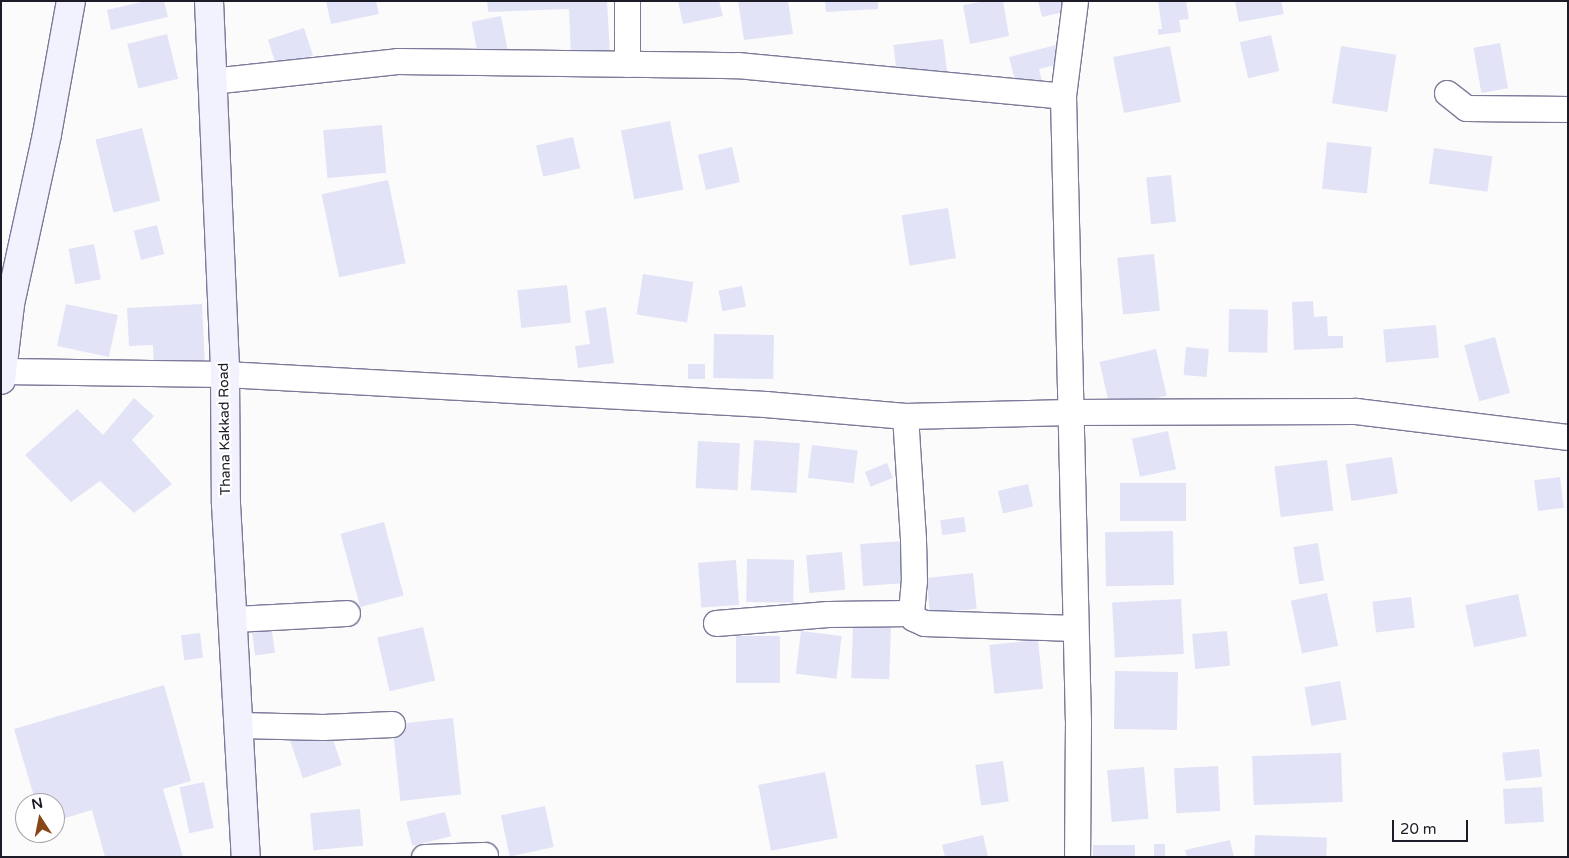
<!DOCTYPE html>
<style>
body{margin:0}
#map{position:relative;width:1569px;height:858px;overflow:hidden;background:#fbfbfb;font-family:"Varela Round",sans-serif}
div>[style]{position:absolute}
.building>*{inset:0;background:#e3e3f7;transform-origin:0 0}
.roads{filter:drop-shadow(1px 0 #7b7a99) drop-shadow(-1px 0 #7b7a99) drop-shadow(0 1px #7b7a99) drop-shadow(0 -1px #7b7a99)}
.minor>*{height:25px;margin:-12.5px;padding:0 12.5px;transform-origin:12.5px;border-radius:12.5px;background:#fff}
.secondary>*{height:28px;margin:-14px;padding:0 14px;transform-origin:14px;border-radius:14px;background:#f2f2ff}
span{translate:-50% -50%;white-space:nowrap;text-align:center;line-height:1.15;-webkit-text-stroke:4.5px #fff;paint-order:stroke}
.street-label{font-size:14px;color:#1c1b27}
.frame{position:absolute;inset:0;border:2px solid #1c1b27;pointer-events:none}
.north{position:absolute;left:15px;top:793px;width:50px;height:50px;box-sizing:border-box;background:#fff;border:1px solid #a4a4a9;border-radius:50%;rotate:349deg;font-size:14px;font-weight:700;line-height:20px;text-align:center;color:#1c1b27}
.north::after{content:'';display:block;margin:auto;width:18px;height:22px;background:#884515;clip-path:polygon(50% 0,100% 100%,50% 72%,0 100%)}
.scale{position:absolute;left:1392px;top:820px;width:76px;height:22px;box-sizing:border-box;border:2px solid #1c1b27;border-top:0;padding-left:6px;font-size:15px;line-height:18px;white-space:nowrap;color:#1c1b27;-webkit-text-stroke:4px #fff;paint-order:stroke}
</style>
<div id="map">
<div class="building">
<div style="clip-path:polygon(146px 1px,164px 1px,168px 17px,111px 30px,107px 10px)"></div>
<div style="clip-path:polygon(326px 1px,376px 1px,379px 14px,331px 24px)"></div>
<div style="clip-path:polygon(487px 1px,607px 1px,610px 55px,571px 56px,569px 9px,488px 12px)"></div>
<div style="clip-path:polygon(678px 1px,719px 1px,723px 16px,683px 24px)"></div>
<div style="clip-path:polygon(738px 1px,788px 1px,793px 34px,744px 40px)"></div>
<div style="clip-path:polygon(825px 1px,878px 1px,878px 9px,826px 12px)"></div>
<div style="clip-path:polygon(986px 1px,1003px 1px,1009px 36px,970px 44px,963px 5px)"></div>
<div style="clip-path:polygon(1038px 1px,1070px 1px,1072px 10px,1042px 17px)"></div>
<div style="clip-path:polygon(1158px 1px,1186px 1px,1189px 19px,1179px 20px,1181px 32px,1158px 35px,1158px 29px,1162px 29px)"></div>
<div style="clip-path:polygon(1235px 1px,1281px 1px,1284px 14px,1239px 22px)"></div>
<div style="left:501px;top:16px;width:38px;height:30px;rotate:79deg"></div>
<div style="left:304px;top:28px;width:29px;height:38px;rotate:72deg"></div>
<div style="left:167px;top:34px;width:46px;height:41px;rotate:76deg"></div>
<div style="left:1271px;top:35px;width:37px;height:32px;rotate:77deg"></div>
<div style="left:943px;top:39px;width:34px;height:50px;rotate:83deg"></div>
<div style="left:1500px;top:43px;width:46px;height:27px;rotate:80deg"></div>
<div style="clip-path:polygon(1060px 44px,1064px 63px,1039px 69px,1043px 85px,1018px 92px,1009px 57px)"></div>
<div style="left:1170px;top:46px;width:57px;height:58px;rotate:79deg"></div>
<div style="left:1341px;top:46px;width:56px;height:58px;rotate:9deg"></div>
<div style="left:670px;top:121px;width:70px;height:50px;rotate:79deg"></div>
<div style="left:382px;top:125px;width:48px;height:59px;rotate:85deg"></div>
<div style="left:142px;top:128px;width:75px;height:48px;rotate:76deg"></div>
<div style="left:573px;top:137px;width:32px;height:38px;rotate:77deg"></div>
<div style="left:1327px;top:142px;width:45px;height:47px;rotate:6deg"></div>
<div style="left:732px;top:147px;width:36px;height:35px;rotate:77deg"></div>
<div style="left:1434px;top:148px;width:59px;height:36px;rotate:8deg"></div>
<div style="left:1171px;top:175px;width:47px;height:25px;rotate:84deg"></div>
<div style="left:388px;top:180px;width:85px;height:68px;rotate:78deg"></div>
<div style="left:948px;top:208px;width:51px;height:47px;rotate:81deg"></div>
<div style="left:157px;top:225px;width:30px;height:24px;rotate:76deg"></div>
<div style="left:94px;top:244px;width:36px;height:26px;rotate:79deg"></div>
<div style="left:1154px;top:254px;width:57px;height:37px;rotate:84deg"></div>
<div style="left:643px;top:274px;width:51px;height:41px;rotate:9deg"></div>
<div style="left:567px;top:285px;width:38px;height:50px;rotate:84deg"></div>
<div style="left:742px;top:286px;width:21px;height:24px;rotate:79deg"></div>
<div style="clip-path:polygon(1313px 301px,1314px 317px,1327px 316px,1328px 336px,1343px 336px,1343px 348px,1294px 350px,1292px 302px)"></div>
<div style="left:66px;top:304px;width:53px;height:43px;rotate:12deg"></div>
<div style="clip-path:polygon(202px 304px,205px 367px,154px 370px,153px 345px,129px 346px,127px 308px)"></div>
<div style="clip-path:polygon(606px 307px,614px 363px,578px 368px,575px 346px,590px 344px,585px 311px)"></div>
<div style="left:1229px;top:309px;width:39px;height:43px;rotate:1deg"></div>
<div style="left:1436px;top:325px;width:33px;height:53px;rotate:85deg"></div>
<div style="left:714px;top:334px;width:60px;height:44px;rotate:1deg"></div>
<div style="left:1495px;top:337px;width:58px;height:32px;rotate:75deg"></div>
<div style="left:1186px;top:347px;width:23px;height:28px;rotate:5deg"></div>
<div style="left:1156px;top:349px;width:48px;height:58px;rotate:77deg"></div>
<div style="left:705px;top:364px;width:15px;height:17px;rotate:90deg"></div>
<div style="clip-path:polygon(134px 398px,154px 416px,132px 440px,172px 484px,134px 513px,100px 481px,71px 502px,25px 455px,77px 409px,103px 435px)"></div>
<div style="left:1168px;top:431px;width:39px;height:37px;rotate:78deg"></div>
<div style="left:754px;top:440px;width:46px;height:50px;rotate:4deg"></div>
<div style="left:698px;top:441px;width:42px;height:47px;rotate:3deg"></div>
<div style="left:812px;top:445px;width:46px;height:33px;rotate:7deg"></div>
<div style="left:1392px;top:457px;width:37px;height:47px;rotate:81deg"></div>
<div style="left:1327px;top:460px;width:51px;height:53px;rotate:83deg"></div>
<div style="left:887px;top:463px;width:16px;height:24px;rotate:68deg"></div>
<div style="left:1560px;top:477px;width:31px;height:26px;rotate:83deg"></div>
<div style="left:1186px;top:483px;width:38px;height:66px;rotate:90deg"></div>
<div style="left:1028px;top:484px;width:23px;height:31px;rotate:77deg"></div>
<div style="left:964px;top:517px;width:15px;height:24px;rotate:82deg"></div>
<div style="left:384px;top:522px;width:76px;height:45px;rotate:75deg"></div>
<div style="left:1173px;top:531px;width:54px;height:68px;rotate:89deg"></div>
<div style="left:903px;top:541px;width:42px;height:43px;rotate:86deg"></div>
<div style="left:1318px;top:543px;width:38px;height:25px;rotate:81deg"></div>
<div style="left:842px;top:552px;width:38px;height:36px;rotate:85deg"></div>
<div style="left:747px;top:559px;width:47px;height:43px;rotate:1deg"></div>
<div style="left:736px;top:560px;width:45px;height:38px;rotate:86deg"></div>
<div style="left:973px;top:573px;width:36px;height:47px;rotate:84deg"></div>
<div style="left:1327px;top:593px;width:54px;height:37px;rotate:78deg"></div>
<div style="left:1518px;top:594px;width:43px;height:54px;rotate:78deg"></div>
<div style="left:1411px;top:597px;width:31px;height:39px;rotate:83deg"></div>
<div style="left:1181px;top:599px;width:55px;height:69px;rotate:87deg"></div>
<div style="left:271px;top:624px;width:29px;height:20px;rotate:82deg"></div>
<div style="left:853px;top:626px;width:38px;height:52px;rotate:2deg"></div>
<div style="left:423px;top:627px;width:55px;height:47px;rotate:77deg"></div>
<div style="left:801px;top:631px;width:41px;height:43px;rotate:7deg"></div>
<div style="left:1227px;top:631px;width:35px;height:35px;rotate:85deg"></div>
<div style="left:200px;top:633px;width:25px;height:19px;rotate:83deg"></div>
<div style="left:736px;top:636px;width:44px;height:47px"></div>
<div style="left:1038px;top:640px;width:49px;height:49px;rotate:84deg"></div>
<div style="left:1115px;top:671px;width:63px;height:58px;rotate:1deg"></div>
<div style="left:1340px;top:681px;width:39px;height:36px;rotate:80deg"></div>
<div style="clip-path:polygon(164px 685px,191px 781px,163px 789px,183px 857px,105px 857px,92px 810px,55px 821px,55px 803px,36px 803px,14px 729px)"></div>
<div style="left:453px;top:718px;width:77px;height:61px;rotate:84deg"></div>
<div style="left:329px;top:728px;width:39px;height:41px;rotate:71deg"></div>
<div style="left:1539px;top:749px;width:28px;height:37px;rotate:84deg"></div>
<div style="left:1341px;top:753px;width:49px;height:89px;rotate:88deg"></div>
<div style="left:1003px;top:761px;width:41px;height:28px;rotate:82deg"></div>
<div style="left:1218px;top:766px;width:45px;height:44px;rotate:87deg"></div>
<div style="left:1144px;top:767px;width:52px;height:37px;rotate:85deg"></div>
<div style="left:825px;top:772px;width:67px;height:68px;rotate:79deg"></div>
<div style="left:204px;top:782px;width:47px;height:25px;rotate:78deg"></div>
<div style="left:1542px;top:787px;width:35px;height:39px;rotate:87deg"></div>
<div style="left:545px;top:806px;width:42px;height:45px;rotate:78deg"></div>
<div style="left:360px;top:809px;width:37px;height:50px;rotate:85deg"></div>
<div style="left:445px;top:812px;width:25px;height:40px;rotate:76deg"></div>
<div style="clip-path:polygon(983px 835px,988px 857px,945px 857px,942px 845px)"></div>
<div style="left:1255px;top:835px;width:72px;height:22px;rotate:2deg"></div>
<div style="clip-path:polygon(1230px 840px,1234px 857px,1187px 857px,1185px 850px)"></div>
<div style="left:1154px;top:844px;width:11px;height:13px"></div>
<div style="left:1135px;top:845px;width:12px;height:42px;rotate:90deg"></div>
</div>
<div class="roads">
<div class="minor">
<div style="left:627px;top:1px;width:63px;rotate:90deg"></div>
<div style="left:1075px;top:1px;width:96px;rotate:97.2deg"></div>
<div style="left:1063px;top:96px;width:625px;rotate:88.63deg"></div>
<div style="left:1078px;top:721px;width:136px;rotate:90.4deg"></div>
<div style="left:211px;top:81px;width:187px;rotate:-6.1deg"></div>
<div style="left:397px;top:61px;width:340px;rotate:0.7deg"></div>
<div style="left:737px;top:65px;width:327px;rotate:5.4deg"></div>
<div style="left:1447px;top:93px;width:24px;rotate:38deg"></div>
<div style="left:1466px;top:108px;width:102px;rotate:0.6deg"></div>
<div style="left:2px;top:371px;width:223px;rotate:0.8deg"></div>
<div style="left:225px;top:374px;width:541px;rotate:3.18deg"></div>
<div style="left:765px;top:404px;width:141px;rotate:4.9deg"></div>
<div style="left:905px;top:416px;width:165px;rotate:-1.4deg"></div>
<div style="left:1070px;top:412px;width:286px;rotate:-0.2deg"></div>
<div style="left:1356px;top:411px;width:214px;rotate:7deg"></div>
<div style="left:911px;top:613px;width:5px;rotate:68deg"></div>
<div style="left:913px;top:618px;width:12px;rotate:24deg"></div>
<div style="left:924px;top:623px;width:151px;rotate:1.9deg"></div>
<div style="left:233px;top:619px;width:114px;rotate:-3deg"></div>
<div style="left:716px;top:623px;width:112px;rotate:-4.6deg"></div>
<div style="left:828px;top:614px;width:83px;rotate:-0.7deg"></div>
<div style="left:911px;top:613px;width:32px;rotate:-85deg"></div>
<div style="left:914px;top:581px;width:42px;rotate:-91.4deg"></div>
<div style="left:913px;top:539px;width:123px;rotate:-93.7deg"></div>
<div style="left:239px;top:725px;width:84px;rotate:1.4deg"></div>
<div style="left:323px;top:727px;width:69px;rotate:-2.5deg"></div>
<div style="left:424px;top:857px;width:61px;rotate:-1.9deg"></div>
</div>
<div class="secondary">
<div style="left:209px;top:1px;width:373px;rotate:87.5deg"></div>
<div style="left:225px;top:374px;width:130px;rotate:89.6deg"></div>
<div style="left:226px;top:504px;width:354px;rotate:86.8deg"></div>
<div style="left:1px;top:380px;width:77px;rotate:-83.2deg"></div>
<div style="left:10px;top:304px;width:174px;rotate:-77.7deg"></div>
<div style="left:47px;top:134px;width:135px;rotate:-79.8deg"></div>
</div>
</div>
<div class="street-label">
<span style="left:225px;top:429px;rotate:-91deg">Thana Kakkad Road</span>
</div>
<div class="frame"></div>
<div class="north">N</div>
<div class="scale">20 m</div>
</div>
